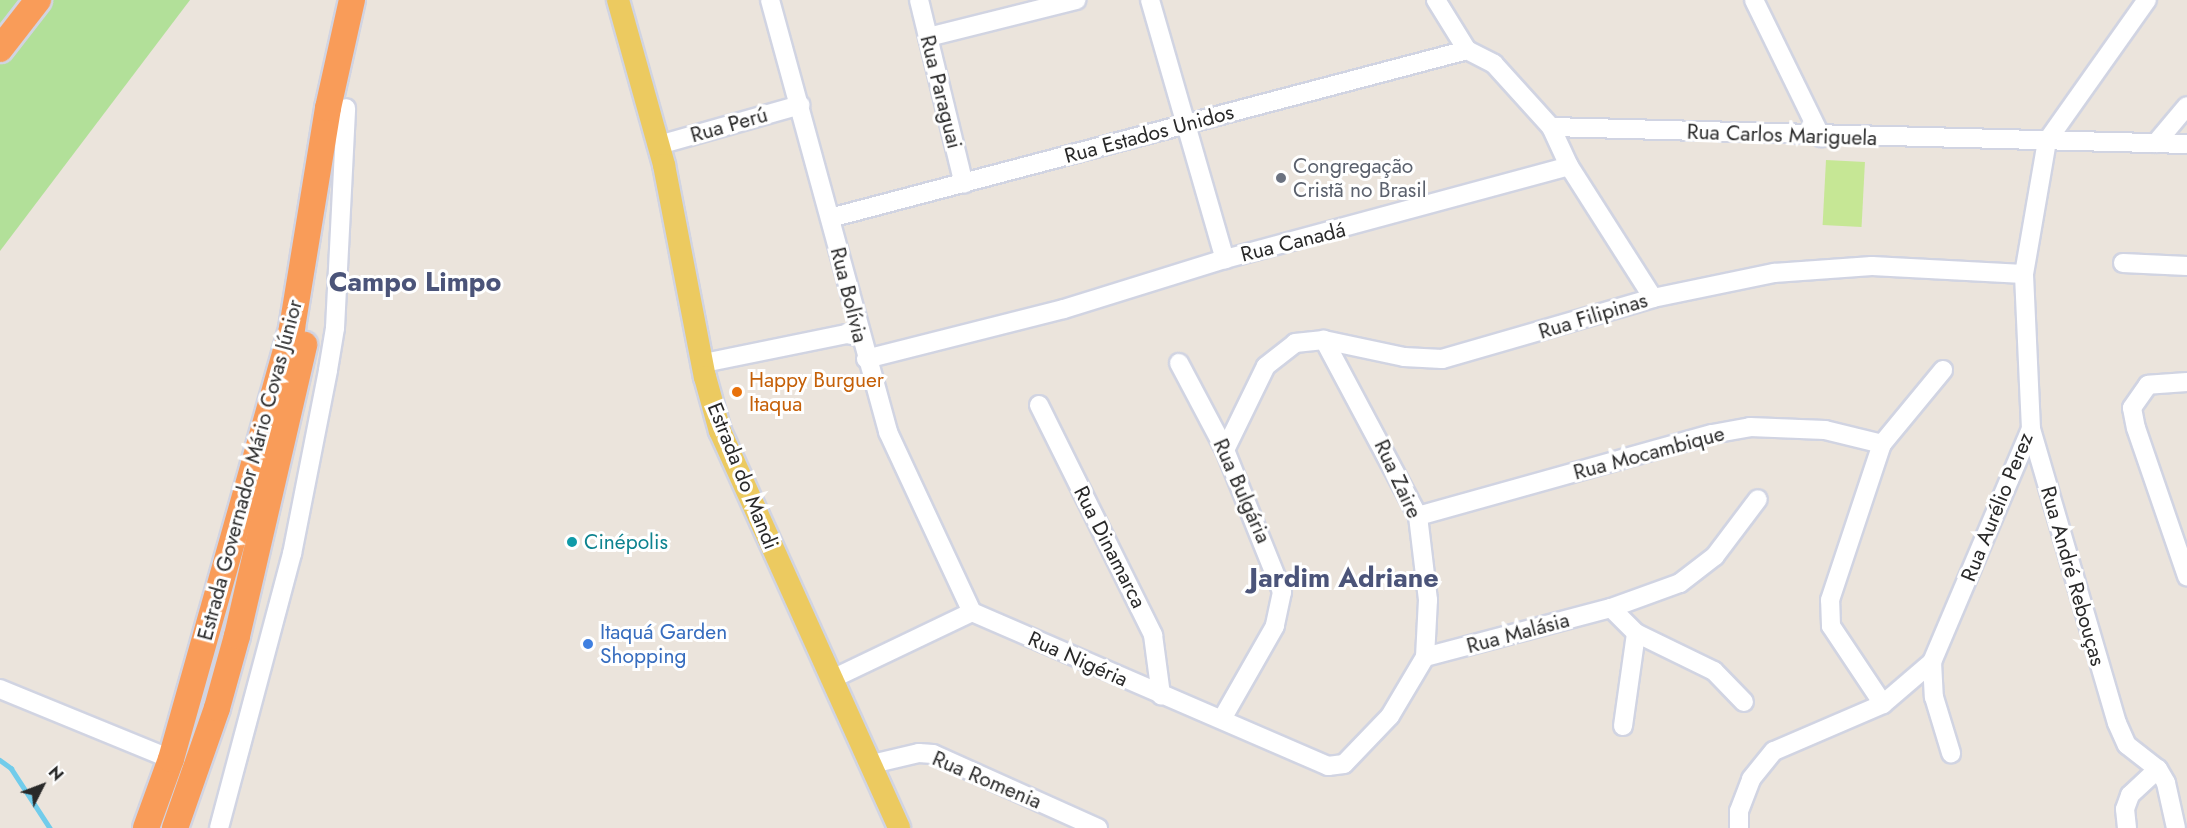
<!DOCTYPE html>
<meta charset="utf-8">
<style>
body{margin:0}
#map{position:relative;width:2187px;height:828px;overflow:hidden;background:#ebe4dc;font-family:Jost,sans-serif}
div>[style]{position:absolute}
.green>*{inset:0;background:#b2e099}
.pitch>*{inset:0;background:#c6e795;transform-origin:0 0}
.stream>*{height:4.5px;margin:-2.25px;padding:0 2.25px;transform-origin:2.25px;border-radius:2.25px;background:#71cceb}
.roads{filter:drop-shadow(2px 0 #d1d4e2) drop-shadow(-2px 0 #d1d4e2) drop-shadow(0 2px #d1d4e2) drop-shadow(0 -2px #d1d4e2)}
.minor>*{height:18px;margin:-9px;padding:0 9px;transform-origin:9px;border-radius:9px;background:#fff}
.major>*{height:22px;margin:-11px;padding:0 11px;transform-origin:11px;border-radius:11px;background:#ecca60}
.highway>*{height:26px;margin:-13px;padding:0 13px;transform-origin:13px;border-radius:13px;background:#f99c59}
.dots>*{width:16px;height:16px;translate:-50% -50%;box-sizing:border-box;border:3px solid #fff;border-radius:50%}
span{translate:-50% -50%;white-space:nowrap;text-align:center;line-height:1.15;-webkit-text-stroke:6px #fff;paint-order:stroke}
.street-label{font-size:21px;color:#292929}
.worship-label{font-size:21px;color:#5b616d}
.left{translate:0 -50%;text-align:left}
.food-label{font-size:21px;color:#c56008}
.culture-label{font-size:21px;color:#0d838f}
.shop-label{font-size:21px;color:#366cbe}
.district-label{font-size:27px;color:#4b5479;font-weight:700}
.north{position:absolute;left:12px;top:756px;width:60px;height:60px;-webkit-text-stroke:4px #fff;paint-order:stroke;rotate:48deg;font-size:16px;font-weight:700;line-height:24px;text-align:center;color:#292929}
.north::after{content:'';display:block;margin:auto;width:21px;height:27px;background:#292929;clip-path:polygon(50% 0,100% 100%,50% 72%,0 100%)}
</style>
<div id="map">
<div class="green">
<div style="clip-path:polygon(0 0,27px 0,0 36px)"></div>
<div style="clip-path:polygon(48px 0,190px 0,0 251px,0 64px)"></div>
</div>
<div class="pitch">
<div style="left:1826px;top:160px;width:39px;height:65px;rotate:3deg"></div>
</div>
<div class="stream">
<div style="left:0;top:760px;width:14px;rotate:36deg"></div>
<div style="left:11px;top:768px;width:72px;rotate:57deg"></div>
</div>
<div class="roads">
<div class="minor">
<div style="left:770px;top:0;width:448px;rotate:74.7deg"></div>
<div style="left:888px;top:432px;width:199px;rotate:65deg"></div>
<div style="left:919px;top:0;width:189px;rotate:76.3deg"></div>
<div style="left:1150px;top:0;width:270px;rotate:73.9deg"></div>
<div style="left:1436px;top:0;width:59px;rotate:58.2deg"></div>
<div style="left:1467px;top:50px;width:30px;rotate:27deg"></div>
<div style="left:1494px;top:64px;width:85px;rotate:47.9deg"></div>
<div style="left:1551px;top:127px;width:43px;rotate:65.2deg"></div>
<div style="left:1569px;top:166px;width:156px;rotate:57.5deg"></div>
<div style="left:1754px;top:0;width:153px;rotate:63.9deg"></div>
<div style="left:928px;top:37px;width:153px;rotate:-14deg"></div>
<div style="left:1551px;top:127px;width:636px;rotate:1.53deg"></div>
<div style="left:2156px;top:143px;width:48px;rotate:-50deg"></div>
<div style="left:659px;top:145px;width:147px;rotate:-15.8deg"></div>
<div style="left:830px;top:218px;width:659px;rotate:-14.77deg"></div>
<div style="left:2123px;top:263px;width:64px;rotate:2.7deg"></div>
<div style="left:866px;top:359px;width:204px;rotate:-14.2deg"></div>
<div style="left:1064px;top:309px;width:169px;rotate:-17.3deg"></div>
<div style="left:1225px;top:259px;width:356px;rotate:-15.1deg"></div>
<div style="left:704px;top:363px;width:146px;rotate:-11.5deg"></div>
<div style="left:847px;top:334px;width:14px;rotate:12deg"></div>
<div style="left:1179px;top:363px;width:98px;rotate:62.1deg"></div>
<div style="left:1225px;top:450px;width:153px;rotate:68.1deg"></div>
<div style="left:1282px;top:592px;width:35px;rotate:102deg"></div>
<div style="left:1275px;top:626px;width:107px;rotate:119.7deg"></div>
<div style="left:2187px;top:382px;width:39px;rotate:176deg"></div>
<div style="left:2148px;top:385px;width:28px;rotate:125deg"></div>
<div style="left:2132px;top:408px;width:20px;rotate:79deg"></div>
<div style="left:2136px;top:428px;width:157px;rotate:71deg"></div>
<div style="left:1039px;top:405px;width:257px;rotate:63.6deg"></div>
<div style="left:1153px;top:635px;width:61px;rotate:82.4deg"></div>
<div style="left:2031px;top:429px;width:306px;rotate:73.7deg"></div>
<div style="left:2117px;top:723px;width:24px;rotate:66deg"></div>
<div style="left:2127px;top:745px;width:39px;rotate:38deg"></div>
<div style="left:2158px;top:769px;width:16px;rotate:60deg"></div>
<div style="left:2166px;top:783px;width:46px;rotate:77.5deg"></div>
<div style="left:1225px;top:450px;width:93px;rotate:-64deg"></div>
<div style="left:1266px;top:366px;width:37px;rotate:-38deg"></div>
<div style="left:1295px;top:343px;width:29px;rotate:-6deg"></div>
<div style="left:1324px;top:340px;width:82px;rotate:12deg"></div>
<div style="left:1404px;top:357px;width:38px;rotate:3deg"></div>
<div style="left:1442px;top:359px;width:220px;rotate:-16.1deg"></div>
<div style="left:1653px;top:298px;width:124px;rotate:-11.7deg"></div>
<div style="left:1774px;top:273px;width:98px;rotate:-4.1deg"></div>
<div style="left:1872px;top:266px;width:152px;rotate:3deg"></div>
<div style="left:1418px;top:516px;width:305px;rotate:-15.6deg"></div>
<div style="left:1712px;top:434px;width:39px;rotate:-10deg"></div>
<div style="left:1750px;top:427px;width:75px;rotate:2.3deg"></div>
<div style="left:1825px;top:430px;width:59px;rotate:13.8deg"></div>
<div style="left:1611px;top:608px;width:35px;rotate:45deg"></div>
<div style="left:1636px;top:633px;width:87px;rotate:26deg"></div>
<div style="left:1714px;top:671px;width:43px;rotate:45.9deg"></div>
<div style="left:1425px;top:657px;width:192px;rotate:-14.8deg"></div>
<div style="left:1611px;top:608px;width:73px;rotate:-19.9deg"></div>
<div style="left:1680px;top:583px;width:44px;rotate:-37.6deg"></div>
<div style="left:1715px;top:556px;width:71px;rotate:-53deg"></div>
<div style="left:1932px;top:662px;width:35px;rotate:87deg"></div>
<div style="left:1934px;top:697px;width:59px;rotate:73.1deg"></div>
<div style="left:832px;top:679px;width:155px;rotate:-25.6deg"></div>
<div style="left:972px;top:612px;width:388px;rotate:23.4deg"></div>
<div style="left:1328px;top:766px;width:16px;rotate:-7deg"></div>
<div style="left:1344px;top:764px;width:66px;rotate:-46.2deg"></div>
<div style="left:1390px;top:716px;width:69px;rotate:-59.3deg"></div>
<div style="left:1425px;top:657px;width:57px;rotate:-87deg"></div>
<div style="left:1428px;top:600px;width:85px;rotate:-96.8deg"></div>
<div style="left:1418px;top:516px;width:200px;rotate:-118.1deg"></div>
<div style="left:0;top:689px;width:185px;rotate:22.3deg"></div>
<div style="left:1883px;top:704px;width:94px;rotate:-123.7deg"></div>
<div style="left:1831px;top:626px;width:26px;rotate:-92deg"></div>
<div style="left:1830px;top:600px;width:164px;rotate:-71.6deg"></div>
<div style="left:1882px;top:444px;width:96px;rotate:-50.5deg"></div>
<div style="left:1623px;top:726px;width:94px;rotate:-82deg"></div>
<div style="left:872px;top:764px;width:48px;rotate:-13.2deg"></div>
<div style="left:919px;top:753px;width:14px;rotate:4deg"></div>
<div style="left:933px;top:754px;width:181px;rotate:24.2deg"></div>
<div style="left:219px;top:828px;width:284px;rotate:-75.1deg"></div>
<div style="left:292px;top:554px;width:187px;rotate:-78.9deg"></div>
<div style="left:328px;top:370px;width:43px;rotate:-80.5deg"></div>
<div style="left:335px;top:328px;width:220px;rotate:-87.1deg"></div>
<div style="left:1739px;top:828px;width:17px;rotate:-90deg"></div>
<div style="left:1739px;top:811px;width:34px;rotate:-69deg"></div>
<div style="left:1751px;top:779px;width:36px;rotate:-51deg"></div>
<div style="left:1774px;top:751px;width:119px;rotate:-23.3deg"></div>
<div style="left:1883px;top:704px;width:65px;rotate:-40.6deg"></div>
<div style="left:1932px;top:662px;width:253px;rotate:-67deg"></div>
<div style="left:2031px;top:429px;width:155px;rotate:-92.6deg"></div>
<div style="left:2024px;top:274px;width:135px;rotate:-80.2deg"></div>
<div style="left:2047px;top:141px;width:173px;rotate:-54.7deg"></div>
<div style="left:2127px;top:828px;width:19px;rotate:-96deg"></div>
<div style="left:2125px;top:809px;width:15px;rotate:-70deg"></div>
<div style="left:2130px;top:795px;width:38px;rotate:-43deg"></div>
</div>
<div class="major">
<div style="left:618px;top:0;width:171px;rotate:74.4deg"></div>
<div style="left:664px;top:165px;width:216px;rotate:79.1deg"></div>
<div style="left:705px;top:377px;width:56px;rotate:74.5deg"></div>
<div style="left:720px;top:431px;width:435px;rotate:65.7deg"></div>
</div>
<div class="highway">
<div style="left:0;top:49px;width:62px;rotate:-52.2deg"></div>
<div style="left:146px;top:828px;width:73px;rotate:-70.1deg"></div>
<div style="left:171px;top:759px;width:448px;rotate:-74.3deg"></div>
<div style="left:292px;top:328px;width:223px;rotate:-80.7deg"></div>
<div style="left:328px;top:108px;width:111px;rotate:-77.5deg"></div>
<div style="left:175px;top:828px;width:127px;rotate:-70.7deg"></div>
<div style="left:217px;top:708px;width:75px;rotate:-74.5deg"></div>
<div style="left:237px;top:636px;width:299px;rotate:-77deg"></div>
</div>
</div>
<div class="dots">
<div style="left:1281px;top:178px;background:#6b7280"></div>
<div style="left:737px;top:392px;background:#e8710a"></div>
<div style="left:572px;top:542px;background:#0f9aa8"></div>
<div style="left:588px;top:644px;background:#3f7fe0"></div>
</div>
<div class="street-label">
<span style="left:941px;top:92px;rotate:76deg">Rua Paraguai</span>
<span style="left:729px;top:125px;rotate:-16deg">Rua Perú</span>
<span style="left:1149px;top:134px;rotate:-15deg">Rua Estados Unidos</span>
<span style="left:1782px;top:135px;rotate:2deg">Rua Carlos Mariguela</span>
<span style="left:1293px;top:242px;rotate:-14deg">Rua Canadá</span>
<span style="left:849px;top:295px;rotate:76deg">Rua Bolívia</span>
<span style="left:1593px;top:316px;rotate:-17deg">Rua Filipinas</span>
<span style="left:1649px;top:453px;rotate:-15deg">Rua Mocambique</span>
<span style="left:250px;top:470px;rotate:-75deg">Estrada Governador Mário Covas Júnior</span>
<span style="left:743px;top:476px;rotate:68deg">Estrada do Mandi</span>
<span style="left:1398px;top:479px;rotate:65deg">Rua Zaire</span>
<span style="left:1242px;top:491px;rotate:66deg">Rua Bulgária</span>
<span style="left:1997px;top:507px;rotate:-68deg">Rua Aurélio Perez</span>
<span style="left:1110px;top:547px;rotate:63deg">Rua Dinamarca</span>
<span style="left:2073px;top:576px;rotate:74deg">Rua André Rebouças</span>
<span style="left:1518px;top:633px;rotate:-15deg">Rua Malásia</span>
<span style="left:1078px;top:659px;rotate:24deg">Rua Nigéria</span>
<span style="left:987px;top:780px;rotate:23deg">Rua Romenia</span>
</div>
<div class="worship-label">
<span class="left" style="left:1293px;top:178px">Congregação<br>Cristã no Brasil</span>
</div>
<div class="food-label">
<span class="left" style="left:749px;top:392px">Happy Burguer<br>Itaqua</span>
</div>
<div class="culture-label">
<span class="left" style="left:584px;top:542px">Cinépolis</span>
</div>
<div class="shop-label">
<span class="left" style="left:600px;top:644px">Itaquá Garden<br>Shopping</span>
</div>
<div class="district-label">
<span style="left:415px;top:282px">Campo Limpo</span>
<span style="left:1344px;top:578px">Jardim Adriane</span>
</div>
<div class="north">N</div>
</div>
